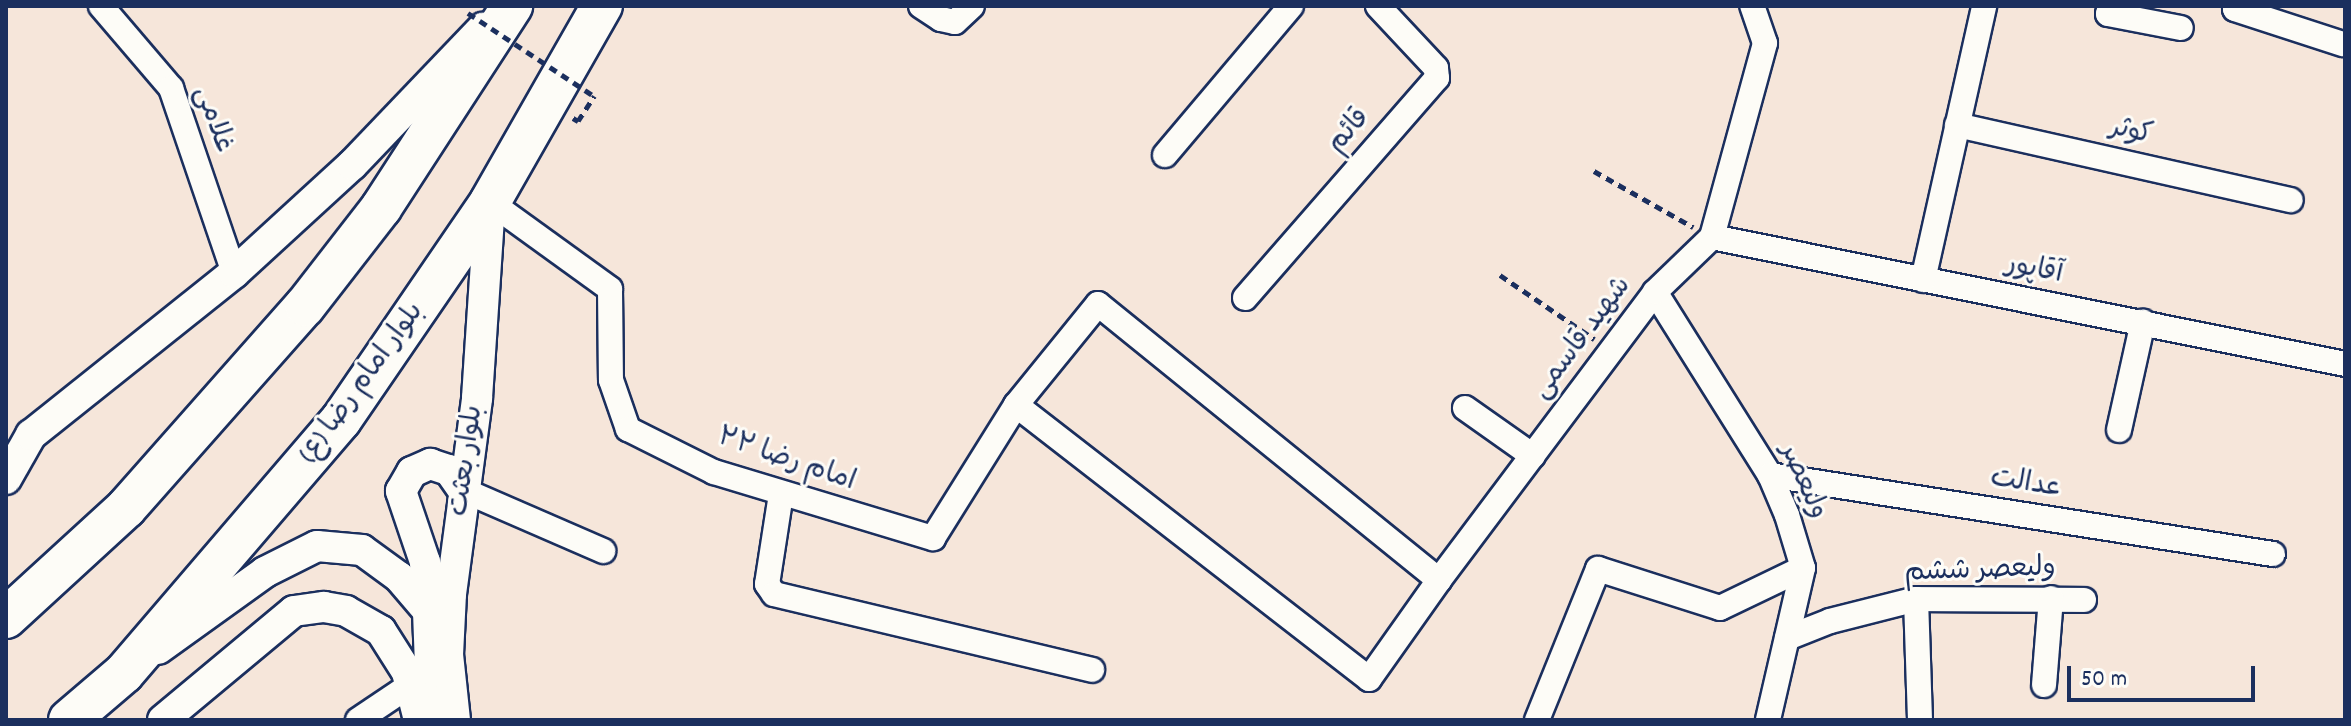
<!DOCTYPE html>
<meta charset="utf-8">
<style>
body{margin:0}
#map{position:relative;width:2351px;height:726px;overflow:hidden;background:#f6e6da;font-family:Dekko,"Playpen Sans Arabic",sans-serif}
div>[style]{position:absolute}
.path>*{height:5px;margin-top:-2.5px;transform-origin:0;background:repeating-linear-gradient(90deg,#1b2f5e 0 8px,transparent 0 14px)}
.roads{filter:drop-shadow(2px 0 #1b2f5e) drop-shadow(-2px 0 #1b2f5e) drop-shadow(0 2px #1b2f5e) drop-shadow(0 -2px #1b2f5e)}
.minor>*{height:24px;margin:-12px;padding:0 12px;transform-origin:12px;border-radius:12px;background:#fdfcf7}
.tertiary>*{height:30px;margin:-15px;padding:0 15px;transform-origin:15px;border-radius:15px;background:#fdfcf7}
.trunk>*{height:40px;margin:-20px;padding:0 20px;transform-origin:20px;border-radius:20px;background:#fdfcf7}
.path-bridge>*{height:5px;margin-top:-2.5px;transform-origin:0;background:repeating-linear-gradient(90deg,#1b2f5e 0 8px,transparent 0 14px)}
span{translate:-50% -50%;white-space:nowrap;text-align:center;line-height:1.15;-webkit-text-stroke:6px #fdfcf7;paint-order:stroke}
.street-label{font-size:28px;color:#1b2f5e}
.frame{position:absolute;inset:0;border:8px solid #1b2f5e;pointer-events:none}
.scale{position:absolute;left:2067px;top:666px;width:188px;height:36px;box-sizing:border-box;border:4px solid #1b2f5e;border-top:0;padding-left:10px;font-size:24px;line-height:28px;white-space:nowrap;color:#1b2f5e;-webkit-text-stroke:6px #fdfcf7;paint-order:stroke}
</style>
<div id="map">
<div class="path">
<div style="left:573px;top:118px;width:6px;rotate:31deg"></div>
<div style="left:578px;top:121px;width:30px;rotate:-57deg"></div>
<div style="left:1594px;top:171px;width:114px;rotate:29.5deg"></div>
<div style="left:1500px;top:275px;width:114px;rotate:34.2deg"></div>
</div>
<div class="roads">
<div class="minor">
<div style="left:101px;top:6px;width:108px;rotate:49.5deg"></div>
<div style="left:171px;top:88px;width:195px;rotate:71.2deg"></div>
<div style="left:921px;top:6px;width:24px;rotate:33deg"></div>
<div style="left:941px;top:19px;width:14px;rotate:12deg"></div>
<div style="left:955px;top:22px;width:23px;rotate:-43deg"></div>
<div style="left:2110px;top:6px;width:8px;rotate:104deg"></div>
<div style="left:2108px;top:14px;width:74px;rotate:10.9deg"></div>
<div style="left:2236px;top:6px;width:3px;rotate:108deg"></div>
<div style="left:2235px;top:9px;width:114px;rotate:18deg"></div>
<div style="left:1957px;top:125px;width:342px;rotate:12.7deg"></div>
<div style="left:1165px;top:155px;width:195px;rotate:-49.8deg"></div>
<div style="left:490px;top:202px;width:148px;rotate:35.9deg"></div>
<div style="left:610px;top:289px;width:91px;rotate:89.4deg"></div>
<div style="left:611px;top:380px;width:52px;rotate:70.9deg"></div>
<div style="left:628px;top:429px;width:96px;rotate:26.6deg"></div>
<div style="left:714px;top:472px;width:229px;rotate:16.8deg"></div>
<div style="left:933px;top:538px;width:157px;rotate:-58deg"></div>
<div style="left:1016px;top:405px;width:130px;rotate:-50.9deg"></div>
<div style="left:1098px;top:304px;width:439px;rotate:39deg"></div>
<div style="left:1712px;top:237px;width:646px;rotate:11.34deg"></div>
<div style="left:1923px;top:280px;width:281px;rotate:-77.4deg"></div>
<div style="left:1655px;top:292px;width:216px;rotate:57.9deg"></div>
<div style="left:1770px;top:475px;width:43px;rotate:67deg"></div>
<div style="left:1787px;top:515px;width:55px;rotate:73.2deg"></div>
<div style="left:1803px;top:568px;width:156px;rotate:103deg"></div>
<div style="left:1245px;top:298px;width:292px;rotate:-48.9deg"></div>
<div style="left:1437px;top:78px;width:10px;rotate:-96deg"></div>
<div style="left:1436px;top:68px;width:85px;rotate:-133.1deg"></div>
<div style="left:1016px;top:405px;width:447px;rotate:37.8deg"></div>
<div style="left:1369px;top:679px;width:121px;rotate:-54.7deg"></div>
<div style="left:1439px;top:580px;width:360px;rotate:-53.1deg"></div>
<div style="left:1655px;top:292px;width:79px;rotate:-44deg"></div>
<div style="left:1712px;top:237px;width:201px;rotate:-74.7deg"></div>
<div style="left:1765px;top:43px;width:39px;rotate:-109deg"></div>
<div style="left:1465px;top:408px;width:83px;rotate:35.2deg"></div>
<div style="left:2119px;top:430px;width:111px;rotate:-77.5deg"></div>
<div style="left:1770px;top:475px;width:509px;rotate:8.93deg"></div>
<div style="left:463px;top:490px;width:153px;rotate:23.5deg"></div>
<div style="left:781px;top:494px;width:91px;rotate:98.8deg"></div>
<div style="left:767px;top:584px;width:12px;rotate:55deg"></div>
<div style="left:774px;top:594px;width:327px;rotate:13.4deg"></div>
<div style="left:1916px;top:599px;width:121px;rotate:88.1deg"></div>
<div style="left:1787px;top:638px;width:46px;rotate:-21.6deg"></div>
<div style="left:1830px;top:621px;width:89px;rotate:-14.3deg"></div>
<div style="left:1916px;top:599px;width:168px;rotate:0.3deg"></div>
<div style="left:2044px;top:685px;width:87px;rotate:-85.4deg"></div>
<div style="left:358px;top:720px;width:63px;rotate:-33.9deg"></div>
<div style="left:1537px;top:720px;width:163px;rotate:-68deg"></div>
<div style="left:1598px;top:569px;width:128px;rotate:17.7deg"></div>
<div style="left:1720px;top:608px;width:92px;rotate:-25.7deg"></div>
</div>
<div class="tertiary">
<div style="left:6px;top:479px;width:51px;rotate:-60.4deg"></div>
<div style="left:31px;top:435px;width:260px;rotate:-38.6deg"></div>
<div style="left:234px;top:273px;width:160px;rotate:-42.5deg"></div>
<div style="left:352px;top:165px;width:190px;rotate:-46.3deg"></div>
<div style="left:428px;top:611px;width:49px;rotate:-93.5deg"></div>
<div style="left:425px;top:562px;width:75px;rotate:-108.7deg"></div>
<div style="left:401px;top:491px;width:22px;rotate:-60deg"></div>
<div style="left:412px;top:472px;width:20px;rotate:-24deg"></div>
<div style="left:430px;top:464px;width:20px;rotate:18deg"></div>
<div style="left:449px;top:470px;width:24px;rotate:55deg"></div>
<div style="left:158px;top:649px;width:132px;rotate:-35.7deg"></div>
<div style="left:265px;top:572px;width:58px;rotate:-26.6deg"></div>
<div style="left:317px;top:546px;width:45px;rotate:5.1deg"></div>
<div style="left:362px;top:550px;width:46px;rotate:36.1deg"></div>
<div style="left:399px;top:577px;width:45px;rotate:49.5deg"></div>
<div style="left:428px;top:611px;width:109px;rotate:87.9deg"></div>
<div style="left:163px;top:720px;width:170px;rotate:-39.8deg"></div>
<div style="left:294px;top:611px;width:30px;rotate:-8deg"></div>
<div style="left:324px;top:607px;width:22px;rotate:10deg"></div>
<div style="left:346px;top:611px;width:40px;rotate:29.7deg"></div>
<div style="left:381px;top:631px;width:49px;rotate:57.6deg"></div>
<div style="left:407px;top:672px;width:49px;rotate:76deg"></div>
<div style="left:455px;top:720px;width:65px;rotate:-96.1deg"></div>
<div style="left:448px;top:655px;width:61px;rotate:-87.2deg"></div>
<div style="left:451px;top:594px;width:198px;rotate:-82.4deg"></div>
<div style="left:477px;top:398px;width:196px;rotate:-86.2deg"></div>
</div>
<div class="trunk">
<div style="left:6px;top:618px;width:163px;rotate:-42.5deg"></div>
<div style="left:126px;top:508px;width:270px;rotate:-48.5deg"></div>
<div style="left:305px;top:306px;width:124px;rotate:-52.2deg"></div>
<div style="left:381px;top:208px;width:241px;rotate:-57deg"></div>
<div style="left:69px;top:720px;width:72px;rotate:-40.5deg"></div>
<div style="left:124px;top:673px;width:333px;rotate:-49.4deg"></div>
<div style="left:341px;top:420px;width:264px;rotate:-55.6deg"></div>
<div style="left:490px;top:202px;width:226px;rotate:-60.3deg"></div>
</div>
</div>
<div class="path-bridge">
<div style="left:468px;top:13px;width:151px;rotate:33.4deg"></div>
</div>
<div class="street-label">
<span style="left:212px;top:120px;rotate:70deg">غلامی</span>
<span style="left:1350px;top:132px;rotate:-49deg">قائم</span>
<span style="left:2131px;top:133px;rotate:13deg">کوثر</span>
<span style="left:2034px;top:271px;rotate:11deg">آقاپور</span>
<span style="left:1583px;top:339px;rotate:-53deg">شهید قاسمی</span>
<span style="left:363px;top:384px;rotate:-54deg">بلوار امام رضا (ع)</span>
<span style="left:468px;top:461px;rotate:-82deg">بلوار بعثت</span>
<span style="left:786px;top:461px;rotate:19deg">امام رضا ۲۲</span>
<span style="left:1802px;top:482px;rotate:66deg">ولیعصر</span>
<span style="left:2026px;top:485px;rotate:9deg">عدالت</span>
<span style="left:1980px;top:572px;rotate:-2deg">ولیعصر ششم</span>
</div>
<div class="frame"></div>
<div class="scale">50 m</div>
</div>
